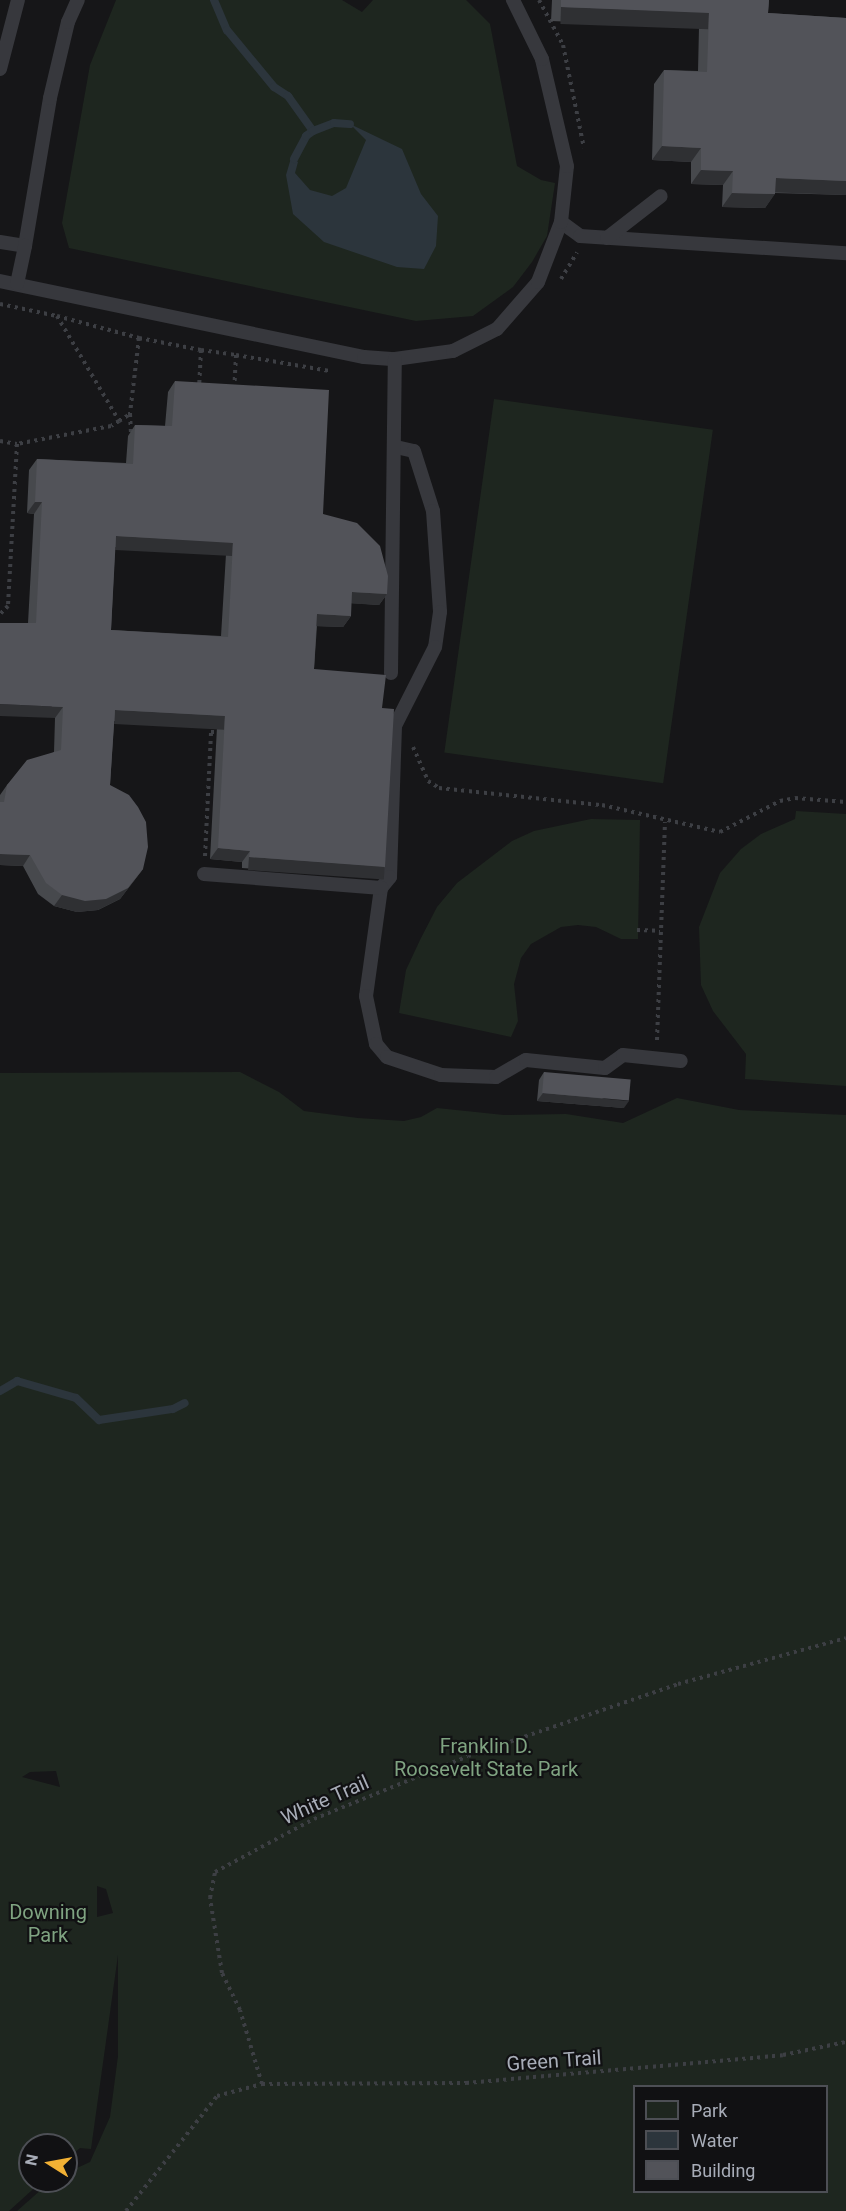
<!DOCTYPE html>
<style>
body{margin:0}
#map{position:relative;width:846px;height:2211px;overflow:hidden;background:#161618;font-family:Roboto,sans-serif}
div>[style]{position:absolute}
.green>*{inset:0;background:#1e261f;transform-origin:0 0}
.water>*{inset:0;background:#2c353c}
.stream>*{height:8px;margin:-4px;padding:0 4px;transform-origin:4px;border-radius:4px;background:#2c353c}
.path>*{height:4px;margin-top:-2px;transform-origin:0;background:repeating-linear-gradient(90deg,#3d3f44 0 3px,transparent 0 7.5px)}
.service>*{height:14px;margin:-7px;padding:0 7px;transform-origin:7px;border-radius:7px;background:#37383d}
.wall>*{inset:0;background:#47494d}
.shaded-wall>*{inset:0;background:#2f3033;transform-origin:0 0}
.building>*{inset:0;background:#525359;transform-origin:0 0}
span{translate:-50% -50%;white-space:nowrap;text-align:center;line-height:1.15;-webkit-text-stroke:4.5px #111113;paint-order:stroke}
.park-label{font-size:20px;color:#7fa381}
.street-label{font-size:20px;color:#a8adb8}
.legend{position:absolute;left:633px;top:2085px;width:195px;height:108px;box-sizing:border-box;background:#111113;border:2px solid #4d4f55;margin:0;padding:8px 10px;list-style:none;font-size:18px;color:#a8adb8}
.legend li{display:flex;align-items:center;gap:12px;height:30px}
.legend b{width:30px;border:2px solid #4d4f55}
.north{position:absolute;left:18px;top:2133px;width:60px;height:60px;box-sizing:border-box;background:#111113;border:2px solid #4d4f55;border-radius:50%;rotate:281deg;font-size:16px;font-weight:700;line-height:24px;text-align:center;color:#a8adb8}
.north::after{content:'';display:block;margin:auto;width:21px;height:27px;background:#f2b134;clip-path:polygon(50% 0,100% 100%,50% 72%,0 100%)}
</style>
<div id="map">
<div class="green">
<div style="clip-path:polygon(116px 0,342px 0,362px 12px,373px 0,466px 0,490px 24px,517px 166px,541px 180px,555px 183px,547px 236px,532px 262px,513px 287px,473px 316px,416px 321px,69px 248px,62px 223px,90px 65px)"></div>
<div style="left:494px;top:399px;width:221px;height:357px;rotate:8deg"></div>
<div style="clip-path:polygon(796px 811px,846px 814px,846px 1086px,745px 1079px,746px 1054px,713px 1011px,701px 985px,699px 927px,720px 873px,741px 849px,761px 834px,795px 819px)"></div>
<div style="clip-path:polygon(591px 819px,640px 820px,638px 939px,621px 939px,596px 927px,578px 925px,561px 927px,531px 944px,521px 958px,514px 984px,518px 1021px,511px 1037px,399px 1013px,406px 970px,420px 940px,437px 907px,457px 883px,512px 841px,534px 831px)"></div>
<div style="clip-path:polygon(evenodd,240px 1072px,279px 1092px,304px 1111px,358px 1118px,404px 1121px,421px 1117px,437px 1108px,504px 1115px,566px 1114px,623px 1123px,677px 1098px,739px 1110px,846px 1115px,846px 2211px,17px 2211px,51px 2181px,66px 2181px,66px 2173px,90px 2162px,110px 2117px,118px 2056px,118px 1955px,91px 2149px,80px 2148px,66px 2160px,66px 2145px,30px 2145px,30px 2181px,42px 2181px,9px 2211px,0 2211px,0 1073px,240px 1072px,56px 1771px,60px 1787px,22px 1777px,30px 1772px,56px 1771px,240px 1072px,97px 1886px,106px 1889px,113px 1913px,97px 1917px,97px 1886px,240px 1072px,634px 2086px,826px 2086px,826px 2192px,634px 2192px,634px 2086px)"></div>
</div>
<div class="water">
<div style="clip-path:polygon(350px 124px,402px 149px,421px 194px,438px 216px,436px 246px,424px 269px,397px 267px,324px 242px,293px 214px,286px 175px,291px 158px,298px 162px,295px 173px,310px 190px,332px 196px,346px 188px,366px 140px)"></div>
</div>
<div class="stream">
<div style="left:214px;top:0;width:33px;rotate:67deg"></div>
<div style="left:227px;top:30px;width:74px;rotate:50.5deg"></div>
<div style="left:274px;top:87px;width:17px;rotate:33deg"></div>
<div style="left:288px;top:96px;width:43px;rotate:54.5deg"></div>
<div style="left:294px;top:159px;width:26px;rotate:-62deg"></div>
<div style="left:306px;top:136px;width:9px;rotate:-36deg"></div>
<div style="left:313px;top:131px;width:22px;rotate:-21deg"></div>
<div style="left:334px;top:123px;width:16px;rotate:4deg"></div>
<div style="left:0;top:1391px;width:20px;rotate:-30deg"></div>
<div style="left:17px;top:1381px;width:61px;rotate:16.1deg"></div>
<div style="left:76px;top:1398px;width:32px;rotate:44deg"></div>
<div style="left:99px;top:1420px;width:75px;rotate:-8.5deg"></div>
<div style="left:173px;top:1409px;width:13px;rotate:-27deg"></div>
</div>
<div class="path">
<div style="left:539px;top:0;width:51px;rotate:61.9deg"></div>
<div style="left:563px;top:45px;width:105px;rotate:78.5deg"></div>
<div style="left:561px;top:279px;width:31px;rotate:-59deg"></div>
<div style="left:0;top:304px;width:58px;rotate:11.9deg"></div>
<div style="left:57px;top:316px;width:122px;rotate:59.4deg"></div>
<div style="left:119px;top:421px;width:9px;rotate:148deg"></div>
<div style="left:111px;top:426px;width:96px;rotate:169.2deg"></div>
<div style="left:57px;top:316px;width:85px;rotate:15deg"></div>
<div style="left:139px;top:338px;width:77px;rotate:96.8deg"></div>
<div style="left:130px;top:414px;width:21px;rotate:87deg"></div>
<div style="left:139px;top:338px;width:63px;rotate:11deg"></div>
<div style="left:201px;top:350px;width:37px;rotate:93deg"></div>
<div style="left:201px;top:350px;width:35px;rotate:8deg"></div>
<div style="left:236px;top:355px;width:33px;rotate:93deg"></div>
<div style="left:236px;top:355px;width:95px;rotate:9.7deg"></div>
<div style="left:119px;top:421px;width:13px;rotate:-32deg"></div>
<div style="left:0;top:441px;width:17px;rotate:10deg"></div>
<div style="left:17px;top:444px;width:162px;rotate:93.2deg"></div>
<div style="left:8px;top:606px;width:11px;rotate:135deg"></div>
<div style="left:413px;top:747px;width:37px;rotate:66deg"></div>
<div style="left:428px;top:781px;width:13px;rotate:32deg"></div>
<div style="left:439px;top:788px;width:164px;rotate:6deg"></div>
<div style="left:602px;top:805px;width:121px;rotate:12.9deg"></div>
<div style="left:720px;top:832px;width:68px;rotate:-27.3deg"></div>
<div style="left:780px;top:801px;width:15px;rotate:-11deg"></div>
<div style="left:795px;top:798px;width:51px;rotate:4.5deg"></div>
<div style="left:205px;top:856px;width:124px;rotate:-87.2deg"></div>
<div style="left:211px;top:732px;width:10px"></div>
<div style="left:637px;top:930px;width:23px;rotate:2deg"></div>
<div style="left:657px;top:1040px;width:218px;rotate:-87.9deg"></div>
<div style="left:262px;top:2084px;width:204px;rotate:-0.3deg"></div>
<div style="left:466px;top:2083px;width:318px;rotate:-5deg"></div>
<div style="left:783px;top:2055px;width:64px;rotate:-11.7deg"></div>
<div style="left:126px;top:2211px;width:147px;rotate:-51.6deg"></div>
<div style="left:217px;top:2096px;width:47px;rotate:-14.9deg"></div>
<div style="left:262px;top:2084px;width:77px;rotate:-106.6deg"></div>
<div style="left:240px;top:2010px;width:41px;rotate:-115.9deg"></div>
<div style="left:222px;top:1973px;width:76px;rotate:-99.1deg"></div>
<div style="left:210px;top:1898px;width:26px;rotate:-79deg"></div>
<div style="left:215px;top:1872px;width:112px;rotate:-28.2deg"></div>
<div style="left:314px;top:1819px;width:166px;rotate:-22.2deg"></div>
<div style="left:468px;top:1756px;width:222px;rotate:-18.9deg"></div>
<div style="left:678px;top:1684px;width:174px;rotate:-15.3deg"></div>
</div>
<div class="service">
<div style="left:0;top:69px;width:71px;rotate:-75.4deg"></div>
<div style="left:561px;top:222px;width:24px;rotate:36deg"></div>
<div style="left:580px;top:236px;width:267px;rotate:3.7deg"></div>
<div style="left:607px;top:238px;width:68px;rotate:-37.9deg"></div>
<div style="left:0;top:242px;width:25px;rotate:9deg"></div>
<div style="left:25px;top:246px;width:150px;rotate:-80.4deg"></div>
<div style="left:50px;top:98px;width:78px;rotate:-76.7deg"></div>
<div style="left:68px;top:22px;width:24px;rotate:-66deg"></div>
<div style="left:0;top:281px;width:372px;rotate:11.8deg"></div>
<div style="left:364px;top:357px;width:31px;rotate:4deg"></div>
<div style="left:395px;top:359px;width:59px;rotate:-7.9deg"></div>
<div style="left:453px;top:351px;width:49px;rotate:-26.6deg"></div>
<div style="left:497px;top:329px;width:62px;rotate:-48.9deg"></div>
<div style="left:538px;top:282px;width:64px;rotate:-69deg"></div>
<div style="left:561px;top:222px;width:56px;rotate:-83.9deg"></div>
<div style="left:567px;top:166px;width:110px;rotate:-103.2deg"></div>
<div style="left:542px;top:59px;width:66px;rotate:-116.2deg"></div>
<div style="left:17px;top:284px;width:39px;rotate:-78deg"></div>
<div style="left:396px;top:447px;width:18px;rotate:13deg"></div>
<div style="left:414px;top:451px;width:63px;rotate:72.4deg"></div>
<div style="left:433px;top:511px;width:101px;rotate:86deg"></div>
<div style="left:440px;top:612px;width:35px;rotate:98deg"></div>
<div style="left:435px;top:647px;width:89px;rotate:116.9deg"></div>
<div style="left:395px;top:726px;width:151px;rotate:91.9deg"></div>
<div style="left:390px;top:877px;width:14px;rotate:129deg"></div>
<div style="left:381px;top:888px;width:109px;rotate:97.9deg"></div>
<div style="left:366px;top:996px;width:49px;rotate:78.2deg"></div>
<div style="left:376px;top:1044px;width:17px;rotate:50deg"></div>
<div style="left:387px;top:1057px;width:57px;rotate:18.4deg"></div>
<div style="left:441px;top:1075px;width:55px;rotate:2.1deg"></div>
<div style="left:496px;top:1077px;width:34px;rotate:-30deg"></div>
<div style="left:526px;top:1060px;width:79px;rotate:5.8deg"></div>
<div style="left:605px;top:1068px;width:22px;rotate:-36deg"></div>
<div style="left:623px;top:1055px;width:58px;rotate:5.9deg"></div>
<div style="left:391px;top:673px;width:314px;rotate:-89.3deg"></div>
<div style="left:204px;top:874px;width:178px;rotate:4.5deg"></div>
</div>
<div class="wall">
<div style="clip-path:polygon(552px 0,769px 0,768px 13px,846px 18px,846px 195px,775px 193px,765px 208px,722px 207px,723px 185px,691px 184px,691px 162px,652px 160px,654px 84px,664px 70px,698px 71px,699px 27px,551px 21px)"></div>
<div style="clip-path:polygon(evenodd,175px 381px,323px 514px,387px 594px,379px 605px,351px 603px,351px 616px,343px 627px,317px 626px,314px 669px,382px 708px,385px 867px,378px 878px,242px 868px,242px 862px,210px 859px,217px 727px,114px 721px,110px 785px,143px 869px,120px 899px,98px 910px,77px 912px,54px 906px,38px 894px,23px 866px,0 865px,0 795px,7px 785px,54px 752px,55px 718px,28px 623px,34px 514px,27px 513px,29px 470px,37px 459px,126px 463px,128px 436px,135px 425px,165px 426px,168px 392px,175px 381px,115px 547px,226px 554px,221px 636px,111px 630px,115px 547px)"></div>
<div style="clip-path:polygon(544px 1072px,624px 1108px,537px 1101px,539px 1080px)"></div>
</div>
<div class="shaded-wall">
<div style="left:561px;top:7px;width:148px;height:17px;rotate:2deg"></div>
<div style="clip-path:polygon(662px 146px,701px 148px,691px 162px,652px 160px)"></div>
<div style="clip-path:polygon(701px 170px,733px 171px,723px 185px,691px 184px)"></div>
<div style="clip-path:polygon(776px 178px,846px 181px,846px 195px,766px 192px)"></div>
<div style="clip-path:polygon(732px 193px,775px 194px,765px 208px,722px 207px)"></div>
<div style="clip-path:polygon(35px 502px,42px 502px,34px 514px,27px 513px)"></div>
<div style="left:116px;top:536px;width:117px;height:14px;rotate:3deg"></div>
<div style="clip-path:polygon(352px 592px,387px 594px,379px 605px,344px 603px)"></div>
<div style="clip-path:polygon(317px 614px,351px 616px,343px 627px,310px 626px)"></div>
<div style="clip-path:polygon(0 704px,63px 707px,55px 718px,0 716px)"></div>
<div style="left:115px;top:710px;width:110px;height:14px;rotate:3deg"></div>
<div style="clip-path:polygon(218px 848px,250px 851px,242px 862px,210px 859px)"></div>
<div style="clip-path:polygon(0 854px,30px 855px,23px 866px,0 865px)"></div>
<div style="left:249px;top:857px;width:136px;height:13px;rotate:4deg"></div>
<div style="clip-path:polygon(143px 869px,120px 899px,98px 910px,77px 912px,54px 906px,62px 895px)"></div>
<div style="clip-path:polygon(543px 1093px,629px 1101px,624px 1108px,537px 1101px)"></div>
</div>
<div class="building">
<div style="clip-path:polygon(561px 0,769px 0,768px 13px,846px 18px,846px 181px,776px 178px,775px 194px,732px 193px,733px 171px,701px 170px,701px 148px,662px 146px,664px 70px,707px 72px,709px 13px,561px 7px)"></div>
<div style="clip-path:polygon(evenodd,175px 381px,329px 390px,323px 514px,357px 523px,380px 546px,388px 576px,387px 594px,352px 592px,351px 616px,317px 614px,314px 669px,386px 675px,382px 708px,394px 709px,385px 867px,249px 857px,250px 851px,218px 848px,225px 716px,115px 710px,110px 785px,129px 795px,138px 807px,146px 822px,148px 847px,143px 869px,128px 888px,106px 899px,85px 901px,62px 895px,46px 883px,30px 855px,0 854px,0 802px,4px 802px,7px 785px,27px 760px,61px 750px,63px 707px,0 704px,0 623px,36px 623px,42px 502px,35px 502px,37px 459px,133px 464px,135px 425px,172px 426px,175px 381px,116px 536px,233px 543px,228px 637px,111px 630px,116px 536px)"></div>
<div style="left:544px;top:1072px;width:87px;height:21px;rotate:5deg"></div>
</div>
<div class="park-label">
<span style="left:486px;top:1758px">Franklin D.<br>Roosevelt State Park</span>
<span style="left:48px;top:1924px">Downing<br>Park</span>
</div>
<div class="street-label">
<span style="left:325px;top:1800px;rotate:-24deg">White Trail</span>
<span style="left:554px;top:2061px;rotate:-4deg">Green Trail</span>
</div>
<ul class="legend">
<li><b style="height:16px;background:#1e261f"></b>Park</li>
<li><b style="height:16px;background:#2c353c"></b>Water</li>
<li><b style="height:16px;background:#525359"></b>Building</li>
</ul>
<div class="north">N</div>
</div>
